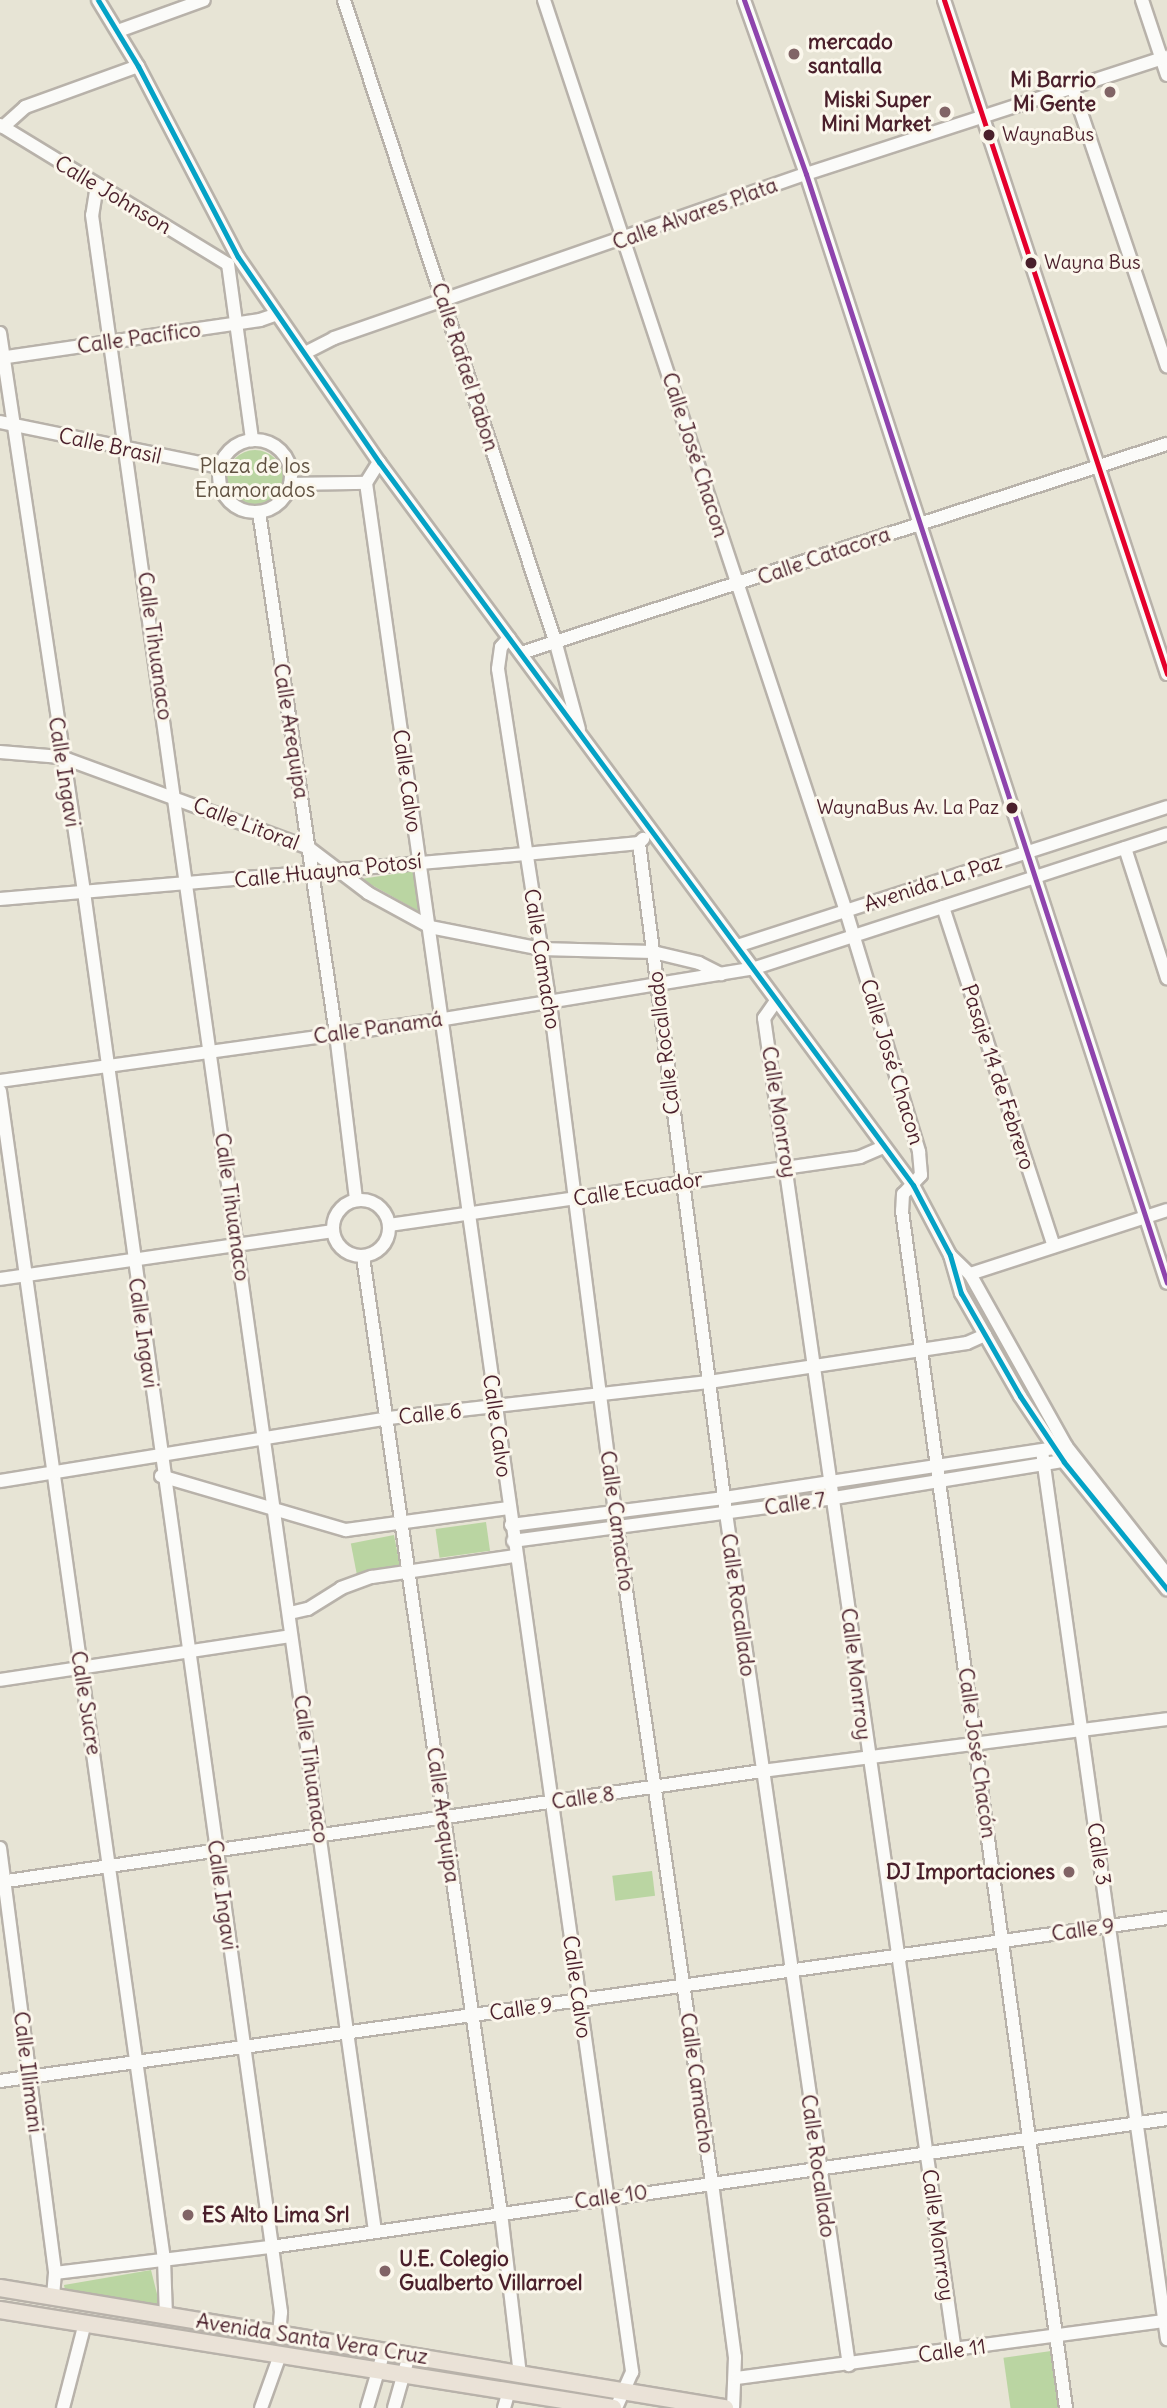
<!DOCTYPE html>
<meta charset="utf-8">
<style>
body{margin:0}
#map{position:relative;width:1167px;height:2408px;overflow:hidden;background:#e7e4d5;font-family:Delius,sans-serif}
div>[style]{position:absolute}
.green>*{inset:0;background:#bad5a2;transform-origin:0 0}
.round{border-radius:50%}
.roads{filter:drop-shadow(2px 0 #b8b2aa) drop-shadow(-2px 0 #b8b2aa) drop-shadow(0 2px #b8b2aa) drop-shadow(0 -2px #b8b2aa)}
.minor>*{height:12px;margin:-6px;padding:0 6px;transform-origin:6px;border-radius:6px;background:#fbfbf9}
.minor>.ring{margin:-6px;padding:0;box-sizing:content-box;background:none;border:12px solid #fbfbf9;border-radius:50%}
.major>*{height:16px;margin:-8px;padding:0 8px;transform-origin:8px;border-radius:8px;background:#eae2d7}
.bus-1>*{height:5px;margin:-2.5px;padding:0 2.5px;transform-origin:2.5px;border-radius:2.5px;background:#e4002b}
.bus-2>*{height:5px;margin:-2.5px;padding:0 2.5px;transform-origin:2.5px;border-radius:2.5px;background:#04a2c6}
.bus-3>*{height:5px;margin:-2.5px;padding:0 2.5px;transform-origin:2.5px;border-radius:2.5px;background:#8e44ad}
.dots>*{width:19px;height:19px;translate:-50% -50%;box-sizing:border-box;border:4px solid #fbf7ec;border-radius:50%}
span{translate:-50% -50%;white-space:nowrap;text-align:center;line-height:1.15;-webkit-text-stroke:6px #fbf7ec;paint-order:stroke}
.bus-label{font-size:19px;color:#4a1f2b}
.left{translate:0 -50%;text-align:left}
.right{translate:-100% -50%;text-align:right}
.poi-label{font-size:21px;color:#4a1f2b;font-weight:700}
.street-label{font-size:21px;color:#4a1f2b}
.park-label{font-size:21px;color:#615242}
</style>
<div id="map">
<div class="green">
<div class="round" style="left:227px;top:450px;width:56px;height:56px"></div>
<div style="clip-path:polygon(414px 871px,420px 912px,361px 879px)"></div>
<div style="left:486px;top:1522px;width:29px;height:51px;rotate:82deg"></div>
<div style="left:394px;top:1535px;width:31px;height:44px;rotate:79deg"></div>
<div style="left:652px;top:1871px;width:25px;height:40px;rotate:83deg"></div>
<div style="clip-path:polygon(151px 2270px,159px 2302px,155px 2307px,65px 2290px,64px 2285px)"></div>
<div style="left:1051px;top:2351px;width:58px;height:48px;rotate:82deg"></div>
</div>
<div class="roads">
<div class="minor">
<div style="left:98px;top:0;width:77px;rotate:58.8deg"></div>
<div style="left:138px;top:66px;width:216px;rotate:62.4deg"></div>
<div style="left:238px;top:257px;width:249px;rotate:55.5deg"></div>
<div style="left:379px;top:462px;width:899px;rotate:53.55deg"></div>
<div style="left:913px;top:1185px;width:79px;rotate:62.1deg"></div>
<div style="left:950px;top:1255px;width:40px;rotate:74deg"></div>
<div style="left:961px;top:1293px;width:119px;rotate:60.2deg"></div>
<div style="left:1020px;top:1396px;width:79px;rotate:56.3deg"></div>
<div style="left:1064px;top:1462px;width:164px;rotate:51deg"></div>
<div style="left:344px;top:0;width:678px;rotate:71.78deg"></div>
<div style="left:556px;top:644px;width:88px;rotate:74.9deg"></div>
<div style="left:544px;top:0;width:960px;rotate:71.66deg"></div>
<div style="left:846px;top:911px;width:252px;rotate:73.1deg"></div>
<div style="left:919px;top:1152px;width:23px;rotate:85deg"></div>
<div style="left:921px;top:1175px;width:26px;rotate:133deg"></div>
<div style="left:903px;top:1194px;width:17px;rotate:93deg"></div>
<div style="left:902px;top:1211px;width:1208px;rotate:82.2deg"></div>
<div style="left:744px;top:0;width:185px;rotate:70.4deg"></div>
<div style="left:806px;top:174px;width:1166px;rotate:71.97deg"></div>
<div style="left:944px;top:0;width:710px;rotate:71.69deg"></div>
<div style="left:1142px;top:0;width:79px;rotate:71.6deg"></div>
<div style="left:118px;top:31px;width:91px;rotate:-19.8deg"></div>
<div style="left:1072px;top:86px;width:296px;rotate:71.3deg"></div>
<div style="left:0;top:125px;width:267px;rotate:31.4deg"></div>
<div style="left:3px;top:127px;width:30px;rotate:-42deg"></div>
<div style="left:25px;top:107px;width:120px;rotate:-19.9deg"></div>
<div style="left:97px;top:185px;width:30px;rotate:99deg"></div>
<div style="left:92px;top:215px;width:2035px;rotate:82.01deg"></div>
<div style="left:228px;top:264px;width:178px;rotate:82.2deg"></div>
<div style="left:0;top:333px;width:565px;rotate:81.45deg"></div>
<div style="left:84px;top:892px;width:1434px;rotate:82.1deg"></div>
<div style="left:281px;top:2312px;width:22px;rotate:95deg"></div>
<div style="left:305px;top:353px;width:33px;rotate:-27deg"></div>
<div style="left:334px;top:338px;width:500px;rotate:-19.2deg"></div>
<div style="left:806px;top:174px;width:379px;rotate:-18deg"></div>
<div style="left:0;top:358px;width:263px;rotate:-8.3deg"></div>
<div style="left:260px;top:320px;width:18px;rotate:-19deg"></div>
<div style="left:0;top:422px;width:225px;rotate:11.6deg"></div>
<div class="ring" style="left:219px;top:440px;width:60px;height:60px"></div>
<div style="left:379px;top:462px;width:25px;rotate:122deg"></div>
<div style="left:366px;top:483px;width:1908px;rotate:81.98deg"></div>
<div style="left:632px;top:2372px;width:39px;rotate:114deg"></div>
<div style="left:290px;top:484px;width:76px;rotate:-0.8deg"></div>
<div style="left:259px;top:512px;width:528px;rotate:81.61deg"></div>
<div style="left:336px;top:1034px;width:167px;rotate:83.1deg"></div>
<div style="left:509px;top:638px;width:12px;rotate:132deg"></div>
<div style="left:501px;top:647px;width:22px;rotate:98deg"></div>
<div style="left:498px;top:669px;width:338px;rotate:81.2deg"></div>
<div style="left:550px;top:1003px;width:529px;rotate:82.73deg"></div>
<div style="left:617px;top:1528px;width:662px;rotate:81.75deg"></div>
<div style="left:712px;top:2183px;width:176px;rotate:82.5deg"></div>
<div style="left:735px;top:2357px;width:51px;rotate:92.2deg"></div>
<div style="left:521px;top:653px;width:679px;rotate:-17.93deg"></div>
<div style="left:0;top:752px;width:61px;rotate:4.7deg"></div>
<div style="left:61px;top:757px;width:264px;rotate:20.1deg"></div>
<div style="left:309px;top:848px;width:74px;rotate:37.3deg"></div>
<div style="left:368px;top:893px;width:71px;rotate:28.7deg"></div>
<div style="left:430px;top:927px;width:113px;rotate:11.2deg"></div>
<div style="left:541px;top:949px;width:112px;rotate:1.5deg"></div>
<div style="left:653px;top:952px;width:47px;rotate:13.4deg"></div>
<div style="left:699px;top:963px;width:25px;rotate:27deg"></div>
<div style="left:639px;top:843px;width:676px;rotate:82.6deg"></div>
<div style="left:726px;top:1513px;width:861px;rotate:81.79deg"></div>
<div style="left:1125px;top:848px;width:137px;rotate:72.1deg"></div>
<div style="left:0;top:899px;width:527px;rotate:-4.9deg"></div>
<div style="left:525px;top:854px;width:115px;rotate:-5.5deg"></div>
<div style="left:639px;top:843px;width:6px;rotate:-45deg"></div>
<div style="left:943px;top:907px;width:357px;rotate:71.9deg"></div>
<div style="left:740px;top:945px;width:449px;rotate:-17.9deg"></div>
<div style="left:776px;top:1001px;width:21px;rotate:125deg"></div>
<div style="left:764px;top:1018px;width:1347px;rotate:81.85deg"></div>
<div style="left:0;top:1081px;width:448px;rotate:-7.9deg"></div>
<div style="left:444px;top:1019px;width:315px;rotate:-9.3deg"></div>
<div style="left:755px;top:968px;width:433px;rotate:-18deg"></div>
<div style="left:0;top:1091px;width:1179px;rotate:82.01deg"></div>
<div style="left:164px;top:2259px;width:56px;rotate:88deg"></div>
<div class="ring" style="left:333px;top:1200px;width:44px;height:44px"></div>
<div style="left:389px;top:1225px;width:476px;rotate:-8.2deg"></div>
<div style="left:860px;top:1157px;width:26px;rotate:-23deg"></div>
<div style="left:950px;top:1255px;width:28px;rotate:44deg"></div>
<div style="left:970px;top:1274px;width:197px;rotate:60.8deg"></div>
<div style="left:1066px;top:1446px;width:164px;rotate:51.9deg"></div>
<div style="left:363px;top:1257px;width:966px;rotate:81.79deg"></div>
<div style="left:501px;top:2213px;width:162px;rotate:83.3deg"></div>
<div style="left:970px;top:1274px;width:207px;rotate:-18deg"></div>
<div style="left:0;top:1279px;width:336px;rotate:-8.2deg"></div>
<div style="left:1042px;top:1451px;width:897px;rotate:81.99deg"></div>
<div style="left:161px;top:1476px;width:193px;rotate:16.3deg"></div>
<div style="left:346px;top:1530px;width:164px;rotate:-7.7deg"></div>
<div style="left:0;top:1481px;width:393px;rotate:-9.2deg"></div>
<div style="left:388px;top:1418px;width:323px;rotate:-6.4deg"></div>
<div style="left:709px;top:1382px;width:261px;rotate:-8.6deg"></div>
<div style="left:967px;top:1343px;width:20px;rotate:-24deg"></div>
<div style="left:511px;top:1525px;width:215px;rotate:-7.2deg"></div>
<div style="left:724px;top:1498px;width:346px;rotate:-8.6deg"></div>
<div style="left:513px;top:1541px;width:324px;rotate:-7.6deg"></div>
<div style="left:834px;top:1498px;width:244px;rotate:-9.2deg"></div>
<div style="left:290px;top:1613px;width:18px;rotate:-13deg"></div>
<div style="left:308px;top:1609px;width:39px;rotate:-32deg"></div>
<div style="left:341px;top:1588px;width:33px;rotate:-20deg"></div>
<div style="left:372px;top:1577px;width:145px;rotate:-8.4deg"></div>
<div style="left:0;top:1680px;width:294px;rotate:-8.6deg"></div>
<div style="left:0;top:1848px;width:429px;rotate:82.6deg"></div>
<div style="left:55px;top:2273px;width:24px;rotate:95deg"></div>
<div style="left:0;top:1882px;width:770px;rotate:-8.29deg"></div>
<div style="left:762px;top:1771px;width:408px;rotate:-7.3deg"></div>
<div style="left:0;top:2081px;width:1178px;rotate:-7.95deg"></div>
<div style="left:55px;top:2273px;width:218px;rotate:-6.9deg"></div>
<div style="left:271px;top:2247px;width:905px;rotate:-8.13deg"></div>
<div style="left:737px;top:2378px;width:434px;rotate:-7.6deg"></div>
<div style="left:63px;top:2408px;width:88px;rotate:-75.5deg"></div>
<div style="left:261px;top:2408px;width:56px;rotate:-70.3deg"></div>
<div style="left:367px;top:2408px;width:59px;rotate:-73.4deg"></div>
<div style="left:394px;top:2408px;width:55px;rotate:-74.2deg"></div>
<div style="left:504px;top:2408px;width:18px;rotate:-74deg"></div>
</div>
<div class="major">
<div style="left:0;top:2288px;width:735px;rotate:9.4deg"></div>
<div style="left:0;top:2310px;width:621px;rotate:9.08deg"></div>
</div>
</div>
<div class="bus-1">
<div style="left:944px;top:0;width:710px;rotate:71.69deg"></div>
</div>
<div class="bus-2">
<div style="left:98px;top:0;width:77px;rotate:58.8deg"></div>
<div style="left:138px;top:66px;width:216px;rotate:62.4deg"></div>
<div style="left:238px;top:257px;width:249px;rotate:55.5deg"></div>
<div style="left:379px;top:462px;width:899px;rotate:53.55deg"></div>
<div style="left:913px;top:1185px;width:79px;rotate:62.1deg"></div>
<div style="left:950px;top:1255px;width:40px;rotate:74deg"></div>
<div style="left:961px;top:1293px;width:119px;rotate:60.2deg"></div>
<div style="left:1020px;top:1396px;width:79px;rotate:56.3deg"></div>
<div style="left:1064px;top:1462px;width:164px;rotate:51deg"></div>
</div>
<div class="bus-3">
<div style="left:744px;top:0;width:185px;rotate:70.4deg"></div>
<div style="left:806px;top:174px;width:1166px;rotate:71.97deg"></div>
</div>
<div class="dots">
<div style="left:794px;top:54px;background:#816466"></div>
<div style="left:1110px;top:92px;background:#816466"></div>
<div style="left:945px;top:112px;background:#816466"></div>
<div style="left:989px;top:135px;background:#4a1f2b"></div>
<div style="left:1031px;top:263px;background:#4a1f2b"></div>
<div style="left:1012px;top:808px;background:#4a1f2b"></div>
<div style="left:1069px;top:1872px;background:#816466"></div>
<div style="left:188px;top:2215px;background:#816466"></div>
<div style="left:385px;top:2271px;background:#816466"></div>
</div>
<div class="bus-label">
<span class="left" style="left:1002px;top:135px">WaynaBus</span>
<span class="left" style="left:1044px;top:263px">Wayna Bus</span>
<span class="right" style="left:999px;top:808px">WaynaBus Av. La Paz</span>
</div>
<div class="poi-label">
<span class="left" style="left:808px;top:54px">mercado<br>santalla</span>
<span class="right" style="left:1096px;top:92px">Mi Barrio<br>Mi Gente</span>
<span class="right" style="left:931px;top:112px">Miski Super<br>Mini Market</span>
<span class="right" style="left:1055px;top:1872px">DJ Importaciones</span>
<span class="left" style="left:202px;top:2215px">ES Alto Lima Srl</span>
<span class="left" style="left:399px;top:2271px">U.E. Colegio<br>Gualberto Villarroel</span>
</div>
<div class="street-label">
<span style="left:113px;top:195px;rotate:31deg">Calle Johnson</span>
<span style="left:695px;top:214px;rotate:-20deg">Calle Alvares Plata</span>
<span style="left:139px;top:338px;rotate:-8deg">Calle Pacífico</span>
<span style="left:465px;top:367px;rotate:72deg">Calle Rafael Pabon</span>
<span style="left:110px;top:446px;rotate:12deg">Calle Brasil</span>
<span style="left:695px;top:455px;rotate:72deg">Calle José Chacon</span>
<span style="left:824px;top:556px;rotate:-19deg">Calle Catacora</span>
<span style="left:155px;top:646px;rotate:82deg">Calle Tihuanaco</span>
<span style="left:291px;top:731px;rotate:81deg">Calle Arequipa</span>
<span style="left:64px;top:772px;rotate:81deg">Calle Ingavi</span>
<span style="left:407px;top:781px;rotate:82deg">Calle Calvo</span>
<span style="left:246px;top:824px;rotate:21deg">Calle Litoral</span>
<span style="left:328px;top:871px;rotate:-6deg">Calle Huayna Potosí</span>
<span style="left:933px;top:883px;rotate:-18deg">Avenida La Paz</span>
<span style="left:542px;top:959px;rotate:81deg">Calle Camacho</span>
<span style="left:378px;top:1028px;rotate:-8deg">Calle Panamá</span>
<span style="left:664px;top:1043px;rotate:-97deg">Calle Rocallado</span>
<span style="left:892px;top:1062px;rotate:73deg">Calle José Chacon</span>
<span style="left:998px;top:1077px;rotate:72deg">Pasaje 14 de Febrero</span>
<span style="left:779px;top:1112px;rotate:81deg">Calle Monrroy</span>
<span style="left:638px;top:1189px;rotate:-9deg">Calle Ecuador</span>
<span style="left:232px;top:1207px;rotate:82deg">Calle Tihuanaco</span>
<span style="left:143px;top:1333px;rotate:82deg">Calle Ingavi</span>
<span style="left:430px;top:1414px;rotate:-6deg">Calle 6</span>
<span style="left:497px;top:1426px;rotate:82deg">Calle Calvo</span>
<span style="left:795px;top:1504px;rotate:-8deg">Calle 7</span>
<span style="left:617px;top:1521px;rotate:82deg">Calle Camacho</span>
<span style="left:738px;top:1605px;rotate:82deg">Calle Rocallado</span>
<span style="left:856px;top:1674px;rotate:83deg">Calle Monrroy</span>
<span style="left:86px;top:1703px;rotate:81deg">Calle Sucre</span>
<span style="left:977px;top:1753px;rotate:82deg">Calle José Chacón</span>
<span style="left:311px;top:1769px;rotate:82deg">Calle Tihuanaco</span>
<span style="left:583px;top:1798px;rotate:-8deg">Calle 8</span>
<span style="left:443px;top:1815px;rotate:82deg">Calle Arequipa</span>
<span style="left:1099px;top:1854px;rotate:81deg">Calle 3</span>
<span style="left:222px;top:1895px;rotate:82deg">Calle Ingavi</span>
<span style="left:1083px;top:1930px;rotate:-8deg">Calle 9</span>
<span style="left:577px;top:1987px;rotate:82deg">Calle Calvo</span>
<span style="left:521px;top:2009px;rotate:-8deg">Calle 9</span>
<span style="left:28px;top:2072px;rotate:83deg">Calle Illimani</span>
<span style="left:697px;top:2083px;rotate:82deg">Calle Camacho</span>
<span style="left:818px;top:2166px;rotate:82deg">Calle Rocallado</span>
<span style="left:611px;top:2197px;rotate:-8deg">Calle 10</span>
<span style="left:938px;top:2235px;rotate:82deg">Calle Monrroy</span>
<span style="left:312px;top:2339px;rotate:9deg">Avenida Santa Vera Cruz</span>
<span style="left:952px;top:2351px;rotate:-8deg">Calle 11</span>
</div>
<div class="park-label">
<span style="left:255px;top:478px">Plaza de los<br>Enamorados</span>
</div>
</div>
